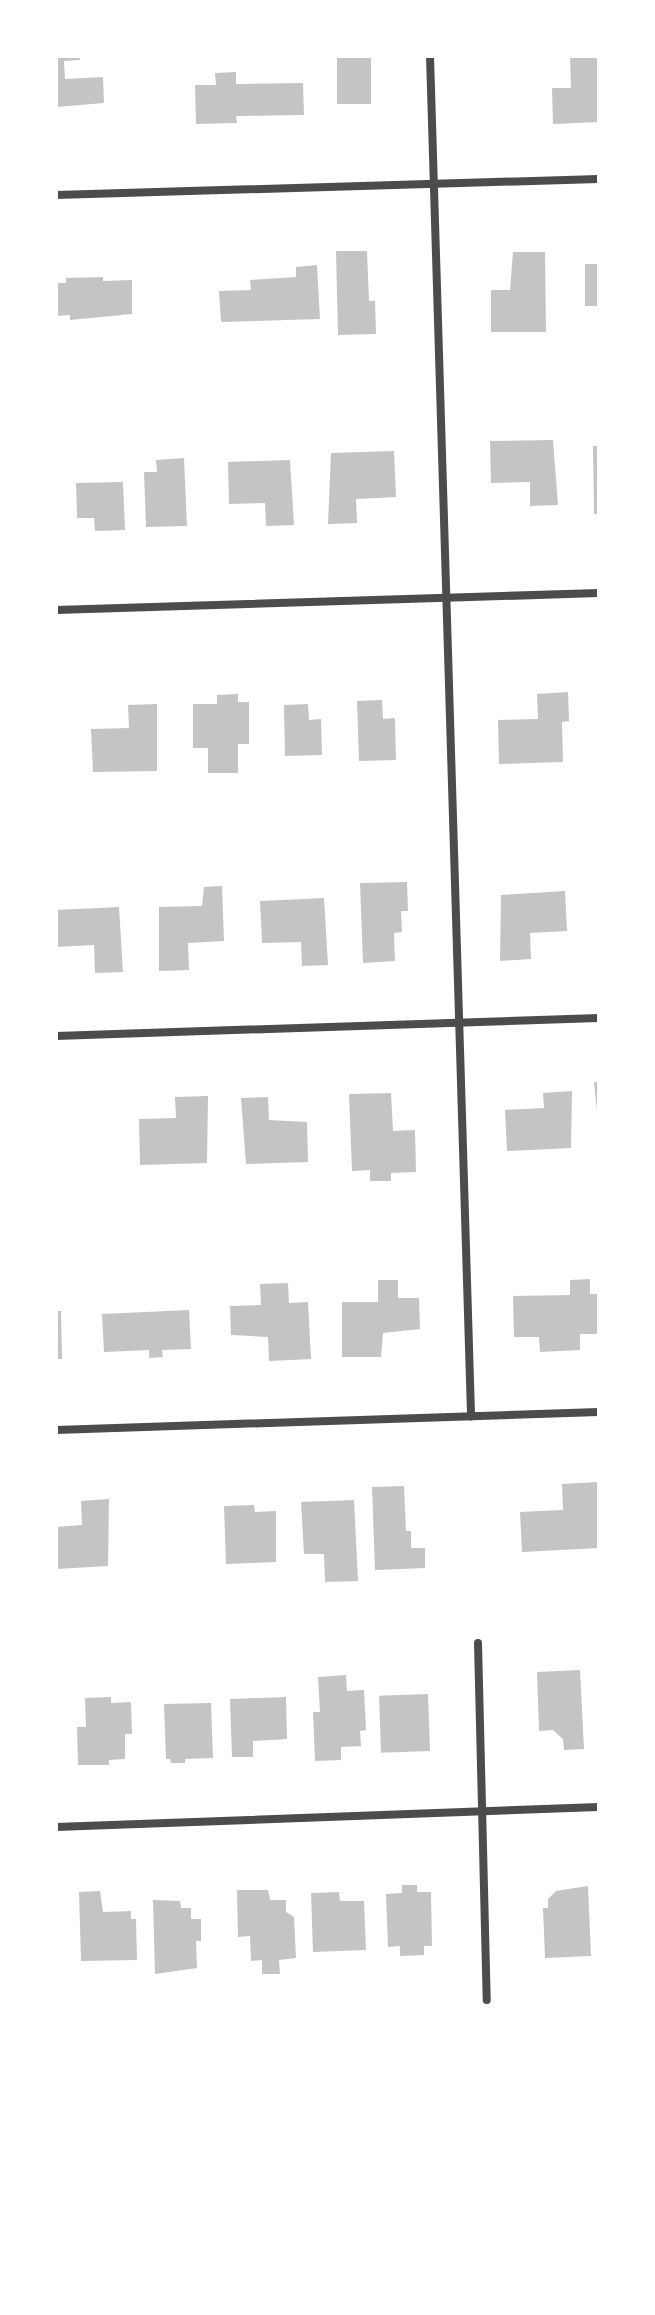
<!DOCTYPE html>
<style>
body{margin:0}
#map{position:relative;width:655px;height:2315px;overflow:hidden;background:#fff;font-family:"Fira Sans Condensed",sans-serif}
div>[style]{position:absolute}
.building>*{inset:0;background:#c4c4c4;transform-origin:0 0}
.minor>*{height:8px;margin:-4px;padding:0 4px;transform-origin:4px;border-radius:4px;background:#4c4c4c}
span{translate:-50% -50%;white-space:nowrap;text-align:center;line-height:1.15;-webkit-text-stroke:6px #fff;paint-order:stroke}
.frame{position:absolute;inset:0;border:58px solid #fff;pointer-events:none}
</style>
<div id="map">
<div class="building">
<div style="clip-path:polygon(56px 56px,80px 56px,80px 60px,64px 61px,65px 79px,103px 77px,104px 103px,56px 107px)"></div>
<div style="left:337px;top:56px;width:34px;height:48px"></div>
<div style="clip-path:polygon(570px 56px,599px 56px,599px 122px,553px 124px,552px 88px,571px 88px)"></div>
<div style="clip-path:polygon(236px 72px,236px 84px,303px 83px,304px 115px,236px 116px,237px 123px,196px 124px,195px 85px,216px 85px,215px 73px)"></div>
<div style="clip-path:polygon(336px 251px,367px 251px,369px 301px,375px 301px,376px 334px,338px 335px)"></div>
<div style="clip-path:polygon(513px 252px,545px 252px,546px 332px,491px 332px,491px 290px,510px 290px)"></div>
<div style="left:585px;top:264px;width:14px;height:42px"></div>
<div style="clip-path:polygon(317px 265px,320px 319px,221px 322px,219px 291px,251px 290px,250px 280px,296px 277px,296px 267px)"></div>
<div style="clip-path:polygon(103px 277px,103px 281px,132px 280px,132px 314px,70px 320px,70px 315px,56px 316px,56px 283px,66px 283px,66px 278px)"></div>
<div style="clip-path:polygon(553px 440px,558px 505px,530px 506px,530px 482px,491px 483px,490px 441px)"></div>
<div style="clip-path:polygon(593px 446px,599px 446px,599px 514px,594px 514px)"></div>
<div style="clip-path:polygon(394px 451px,396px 497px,356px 499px,357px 523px,328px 524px,331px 453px)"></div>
<div style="clip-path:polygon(184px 458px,187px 526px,146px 527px,144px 472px,157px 472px,156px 460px)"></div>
<div style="clip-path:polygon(290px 460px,294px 525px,266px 526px,265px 503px,229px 504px,228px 462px)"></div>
<div style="clip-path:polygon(123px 482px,125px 530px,95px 531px,94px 518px,77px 518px,76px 483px)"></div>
<div style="clip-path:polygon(568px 692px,569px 721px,562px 722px,563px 762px,499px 764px,498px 720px,538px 719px,537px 694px)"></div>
<div style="clip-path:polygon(238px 694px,238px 702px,249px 702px,249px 744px,238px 744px,238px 773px,208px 773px,208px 748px,193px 748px,193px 704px,217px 704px,217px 695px)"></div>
<div style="clip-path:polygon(382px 700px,383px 719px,395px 718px,396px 760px,359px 761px,357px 701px)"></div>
<div style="clip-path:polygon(157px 704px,157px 771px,93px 772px,91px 729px,129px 728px,128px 705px)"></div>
<div style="clip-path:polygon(308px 704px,309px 720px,321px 719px,322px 755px,285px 756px,284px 705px)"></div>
<div style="clip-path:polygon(407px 882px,408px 911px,401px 911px,402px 932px,394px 933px,395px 961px,363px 963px,360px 883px)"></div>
<div style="clip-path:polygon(222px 886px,224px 941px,188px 943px,189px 970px,159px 971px,159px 907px,202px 906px,204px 887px)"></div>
<div style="clip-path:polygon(565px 891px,567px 931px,530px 933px,531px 959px,500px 961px,501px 895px)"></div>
<div style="clip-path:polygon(324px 898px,328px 965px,302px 966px,301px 942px,262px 943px,260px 901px)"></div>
<div style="clip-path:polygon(119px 907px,123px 972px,95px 973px,94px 945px,56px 947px,56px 910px)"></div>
<div style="clip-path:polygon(594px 1082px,599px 1082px,599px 1111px,597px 1111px)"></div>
<div style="clip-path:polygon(572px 1091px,571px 1148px,507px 1151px,505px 1110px,544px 1108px,543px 1093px)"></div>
<div style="clip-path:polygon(391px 1093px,393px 1131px,415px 1130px,416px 1172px,391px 1173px,391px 1181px,370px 1181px,370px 1170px,352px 1171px,349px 1094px)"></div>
<div style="clip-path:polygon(208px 1096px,207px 1163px,140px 1165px,139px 1119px,176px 1118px,175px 1097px)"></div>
<div style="clip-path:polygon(268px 1097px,269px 1120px,307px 1122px,308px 1162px,246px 1164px,241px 1098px)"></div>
<div style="clip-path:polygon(590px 1279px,590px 1294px,599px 1294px,599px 1334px,580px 1334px,580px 1350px,540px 1352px,539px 1337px,514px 1337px,513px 1296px,570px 1295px,570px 1280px)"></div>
<div style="clip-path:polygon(378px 1280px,398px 1280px,398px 1298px,419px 1298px,420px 1329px,383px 1333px,381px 1357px,342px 1357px,342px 1302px,378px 1302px)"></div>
<div style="clip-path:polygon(288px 1283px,289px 1303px,308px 1302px,311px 1359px,269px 1361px,268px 1337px,231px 1335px,230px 1306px,261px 1305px,260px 1284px)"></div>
<div style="clip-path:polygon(189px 1310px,191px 1349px,162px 1350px,163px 1357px,149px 1358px,149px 1350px,104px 1352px,102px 1314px)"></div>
<div style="clip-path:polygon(56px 1311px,61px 1311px,62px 1359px,56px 1359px)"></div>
<div style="clip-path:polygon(598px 1482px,599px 1548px,522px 1552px,520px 1512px,563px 1510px,562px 1484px)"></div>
<div style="clip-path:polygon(404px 1486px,406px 1531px,411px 1531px,411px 1548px,425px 1548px,425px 1568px,375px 1570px,372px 1487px)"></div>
<div style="clip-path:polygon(109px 1499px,108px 1566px,56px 1569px,56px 1527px,82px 1525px,81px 1501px)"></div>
<div style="clip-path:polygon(354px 1500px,358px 1581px,325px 1582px,324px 1554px,304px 1554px,301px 1502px)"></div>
<div style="clip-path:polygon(254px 1505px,255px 1512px,276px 1511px,276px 1562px,226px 1564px,224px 1506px)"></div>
<div style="clip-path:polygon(580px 1670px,584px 1749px,564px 1750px,563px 1739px,553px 1730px,539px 1731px,537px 1672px)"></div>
<div style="clip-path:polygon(346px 1675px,347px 1691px,364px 1690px,366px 1730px,360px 1731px,361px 1746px,341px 1747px,341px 1760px,315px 1761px,313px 1712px,320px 1712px,318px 1677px)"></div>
<div style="left:428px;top:1694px;width:57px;height:49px;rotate:88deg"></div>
<div style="clip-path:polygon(111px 1697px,111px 1703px,131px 1702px,132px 1734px,125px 1734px,125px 1759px,109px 1760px,109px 1765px,78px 1765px,77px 1727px,86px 1727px,85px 1698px)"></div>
<div style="clip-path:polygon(286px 1697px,287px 1739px,253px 1741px,253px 1757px,232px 1757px,230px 1699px)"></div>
<div style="clip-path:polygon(211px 1703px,213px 1758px,185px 1759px,185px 1763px,171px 1763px,170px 1759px,166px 1759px,164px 1704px)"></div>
<div style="clip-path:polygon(402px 1885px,417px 1885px,417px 1892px,431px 1892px,432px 1946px,424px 1946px,424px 1955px,400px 1956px,400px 1946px,388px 1947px,386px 1894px,402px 1893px)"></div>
<div style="clip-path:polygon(588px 1886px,591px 1956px,545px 1958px,543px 1908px,548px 1908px,548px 1899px,556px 1891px)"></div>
<div style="clip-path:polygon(237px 1890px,268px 1890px,270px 1900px,286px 1900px,286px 1912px,294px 1917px,296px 1958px,279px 1960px,280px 1974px,262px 1974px,262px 1960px,251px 1961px,250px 1936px,238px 1937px)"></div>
<div style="clip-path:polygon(100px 1891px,103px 1912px,131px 1911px,131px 1919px,136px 1919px,137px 1960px,81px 1961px,79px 1892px)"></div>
<div style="clip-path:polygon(339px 1892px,340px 1901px,364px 1901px,366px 1950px,313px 1952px,311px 1893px)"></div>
<div style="clip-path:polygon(153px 1900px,180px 1901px,181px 1908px,191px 1908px,191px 1919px,201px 1919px,201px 1941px,196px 1941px,197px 1968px,155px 1974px)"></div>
</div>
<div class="minor">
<div style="left:430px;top:56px;width:1361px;rotate:88.27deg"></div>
<div style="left:56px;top:195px;width:543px;rotate:-1.69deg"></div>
<div style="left:56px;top:610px;width:543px;rotate:-1.79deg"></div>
<div style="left:56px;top:1036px;width:543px;rotate:-1.9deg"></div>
<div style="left:56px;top:1430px;width:543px;rotate:-1.9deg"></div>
<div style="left:478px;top:1643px;width:357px;rotate:88.6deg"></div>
<div style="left:56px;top:1827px;width:543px;rotate:-2.11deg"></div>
</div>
<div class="frame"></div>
</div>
